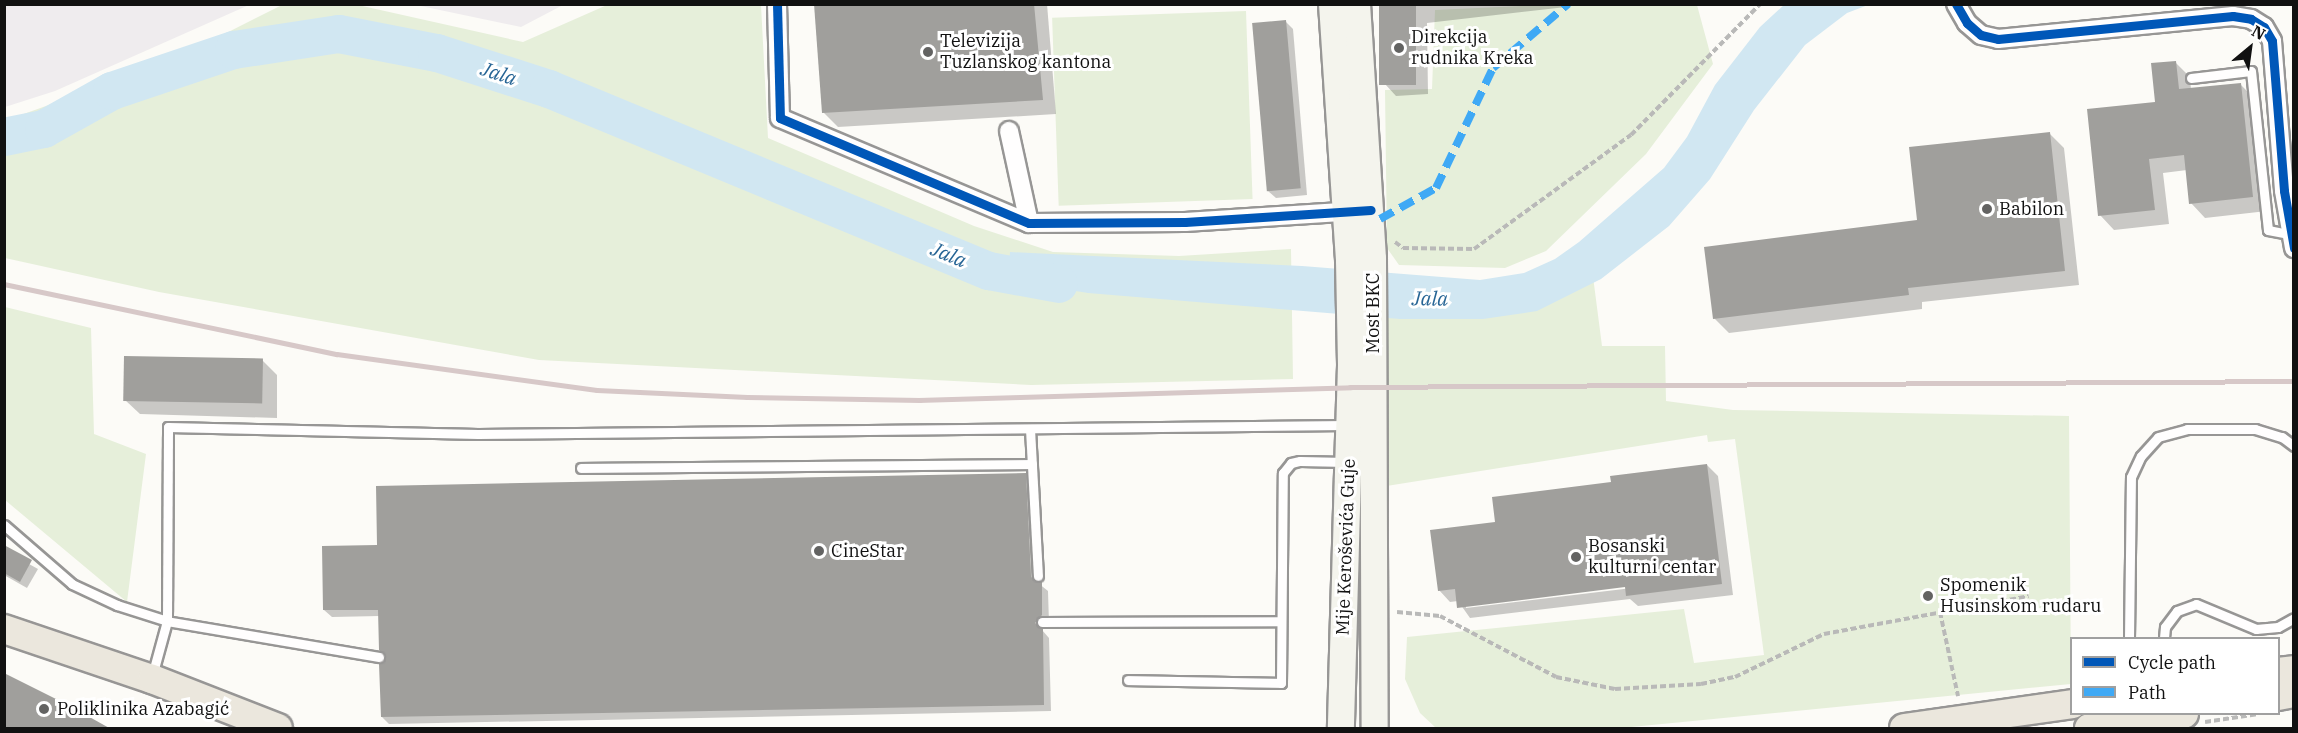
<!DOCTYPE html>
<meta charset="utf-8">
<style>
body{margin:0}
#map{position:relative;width:2298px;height:733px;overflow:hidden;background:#fcfbf7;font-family:"IBM Plex Serif",serif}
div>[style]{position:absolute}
.industrial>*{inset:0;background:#efecee}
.green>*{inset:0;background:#e6efda;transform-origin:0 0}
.water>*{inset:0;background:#d1e7f2}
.shadow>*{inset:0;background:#0003}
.river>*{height:38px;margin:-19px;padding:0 19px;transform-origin:19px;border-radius:19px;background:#d1e7f2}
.building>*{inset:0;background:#a09f9c;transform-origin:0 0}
.path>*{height:4px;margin-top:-2px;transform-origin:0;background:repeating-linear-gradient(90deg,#b9b9b8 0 6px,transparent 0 9px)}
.roads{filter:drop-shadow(2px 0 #979695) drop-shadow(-2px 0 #979695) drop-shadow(0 2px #979695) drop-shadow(0 -2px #979695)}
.service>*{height:9px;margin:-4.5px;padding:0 4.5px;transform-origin:4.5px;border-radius:4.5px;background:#fffefe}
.minor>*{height:18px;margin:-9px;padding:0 9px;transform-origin:9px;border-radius:9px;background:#fffefe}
.secondary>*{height:26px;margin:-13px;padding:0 13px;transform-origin:13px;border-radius:13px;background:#f4f4ed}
.primary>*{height:28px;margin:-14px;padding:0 14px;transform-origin:14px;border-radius:14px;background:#ebe7dd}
.rail>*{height:4.5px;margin:-2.25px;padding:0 2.25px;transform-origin:2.25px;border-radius:2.25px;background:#d7c8c8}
.quiet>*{height:8px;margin-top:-4px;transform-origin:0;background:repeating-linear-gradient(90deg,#3fa9f5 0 15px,transparent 0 23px)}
.cycleway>*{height:9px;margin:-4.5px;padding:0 4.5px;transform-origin:4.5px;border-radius:4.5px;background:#0057b8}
.dots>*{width:16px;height:16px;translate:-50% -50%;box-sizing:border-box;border:3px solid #fff;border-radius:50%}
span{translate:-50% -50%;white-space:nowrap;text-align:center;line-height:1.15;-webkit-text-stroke:6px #fff;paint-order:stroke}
.poi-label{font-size:18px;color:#111}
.left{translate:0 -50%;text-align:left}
.street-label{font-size:18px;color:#111}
.water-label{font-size:20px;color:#276595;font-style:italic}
.frame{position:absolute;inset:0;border:6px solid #111;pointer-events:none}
.legend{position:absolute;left:2070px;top:637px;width:210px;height:78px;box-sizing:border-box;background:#fff;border:2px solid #a0a0a0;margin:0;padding:8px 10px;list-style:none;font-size:18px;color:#111}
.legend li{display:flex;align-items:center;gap:12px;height:30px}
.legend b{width:30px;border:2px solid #a0a0a0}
.north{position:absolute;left:2220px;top:18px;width:60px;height:60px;-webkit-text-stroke:4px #fff;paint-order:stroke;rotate:29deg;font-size:16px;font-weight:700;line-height:24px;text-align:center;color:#111}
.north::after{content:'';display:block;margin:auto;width:21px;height:27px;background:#111;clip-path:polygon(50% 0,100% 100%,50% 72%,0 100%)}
</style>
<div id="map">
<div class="industrial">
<div style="clip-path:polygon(4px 5px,5px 4px,249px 5px,55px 91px,5px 107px)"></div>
<div style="clip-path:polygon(416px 5px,563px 5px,521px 27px)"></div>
</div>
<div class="green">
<div style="clip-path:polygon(282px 5px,358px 5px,523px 42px,607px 5px,761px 5px,768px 138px,974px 226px,1053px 252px,1179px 256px,1291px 249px,1293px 379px,1031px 385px,539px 360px,159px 292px,5px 258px,4px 121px,169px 62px)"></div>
<div style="clip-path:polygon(1544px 5px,1697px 5px,1713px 64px,1646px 154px,1546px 251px,1505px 268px,1399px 265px,1387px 248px,1385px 90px,1432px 89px,1435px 10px)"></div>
<div style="left:1246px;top:11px;width:188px;height:194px;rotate:88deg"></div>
<div style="clip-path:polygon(1591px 261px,1602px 346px,1665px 346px,1666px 401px,1733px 410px,2069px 416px,2071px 684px,1621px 728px,1436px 728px,1420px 713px,1405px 679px,1407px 637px,1684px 609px,1694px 663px,1764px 655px,1735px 439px,1708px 442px,1707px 435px,1374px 488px,1372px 297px,1485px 299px)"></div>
<div style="clip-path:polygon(5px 307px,91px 328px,94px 434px,146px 454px,127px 602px,5px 500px)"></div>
</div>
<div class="water">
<div style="clip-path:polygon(1785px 4px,1868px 5px,1847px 13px,1805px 45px,1754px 110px,1710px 179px,1669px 226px,1601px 279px,1537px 311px,1483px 319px,1400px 319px,1088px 293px,1008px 280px,1010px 252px,1302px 266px,1480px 280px,1524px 273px,1555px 259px,1579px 242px,1664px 168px,1687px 137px,1715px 85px,1760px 27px)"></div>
</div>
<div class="shadow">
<div style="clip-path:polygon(816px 4px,1047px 4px,1056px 114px,838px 127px,823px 112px)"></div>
<div style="clip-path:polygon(1381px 4px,1566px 4px,1566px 7px,1427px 23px,1428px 94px,1396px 96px,1385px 84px)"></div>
<div style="clip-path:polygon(1286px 22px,1293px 29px,1307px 195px,1276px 198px,1268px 191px)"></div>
<div style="clip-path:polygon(2175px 62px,2190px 77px,2191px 90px,2240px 84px,2255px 99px,2267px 211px,2205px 218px,2191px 203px,2187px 170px,2163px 173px,2169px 224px,2114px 230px,2100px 215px)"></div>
<div style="clip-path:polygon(2049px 133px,2064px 148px,2079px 285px,1922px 302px,1922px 309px,1729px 333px,1714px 318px,1919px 222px)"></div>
<div style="clip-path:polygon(263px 361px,277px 375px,277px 418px,140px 414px,125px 400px)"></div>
<div style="clip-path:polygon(evenodd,1707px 465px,1718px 476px,1733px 595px,1638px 606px,1630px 599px,1470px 618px,1458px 601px,1450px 602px,1439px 590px,1497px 524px,1613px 483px,1707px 465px,1632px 585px,1632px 588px,1466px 608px,1466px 605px,1632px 585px)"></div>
<div style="clip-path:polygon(1025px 475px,1032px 482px,1038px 583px,1048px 591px,1049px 623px,1042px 630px,1049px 638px,1051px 711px,389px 724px,382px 717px,388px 658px,380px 616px,332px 617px,324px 610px,378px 546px)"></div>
<div style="clip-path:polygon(4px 550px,38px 569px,27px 588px,4px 575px)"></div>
</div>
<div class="river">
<div style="left:4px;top:137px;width:41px;rotate:-11.3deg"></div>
<div style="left:44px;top:129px;width:78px;rotate:-29.2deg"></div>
<div style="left:112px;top:91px;width:129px;rotate:-18.6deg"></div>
<div style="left:234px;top:50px;width:106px;rotate:-8.7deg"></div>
<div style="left:339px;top:34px;width:100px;rotate:11deg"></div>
<div style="left:437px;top:53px;width:118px;rotate:17.8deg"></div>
<div style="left:549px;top:89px;width:476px;rotate:22.5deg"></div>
<div style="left:989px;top:271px;width:71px;rotate:10.5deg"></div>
</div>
<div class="building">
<div style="clip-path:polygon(814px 4px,1034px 4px,1043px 100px,822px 113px)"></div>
<div style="left:1379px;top:4px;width:37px;height:81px"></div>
<div style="left:1286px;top:20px;width:169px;height:34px;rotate:85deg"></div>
<div style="clip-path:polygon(2176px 61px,2179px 89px,2241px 83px,2253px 197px,2189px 204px,2184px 155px,2149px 159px,2155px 210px,2098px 216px,2087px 109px,2155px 102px,2151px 63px)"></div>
<div style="clip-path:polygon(2050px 132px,2065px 271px,1908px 288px,1909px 295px,1713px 319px,1704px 247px,1917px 220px,1909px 147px)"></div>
<div style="left:124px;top:356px;width:139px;height:45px;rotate:1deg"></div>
<div style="clip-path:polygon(1707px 464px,1722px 584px,1626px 596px,1625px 587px,1457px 608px,1455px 589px,1438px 591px,1430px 530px,1495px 522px,1492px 497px,1611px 482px,1610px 476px)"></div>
<div style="clip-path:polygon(1026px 473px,1031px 576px,1034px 582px,1042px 582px,1042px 615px,1035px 623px,1043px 629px,1044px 705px,381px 717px,379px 664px,386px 658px,379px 650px,378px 610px,323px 610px,322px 546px,377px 545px,376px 486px)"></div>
<div style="clip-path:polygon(4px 545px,32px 560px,20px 582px,4px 573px)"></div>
<div style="clip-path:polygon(4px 673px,68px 705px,111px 729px,4px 729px)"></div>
</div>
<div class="path">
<div style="left:1395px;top:242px;width:10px;rotate:37deg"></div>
<div style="left:1403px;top:248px;width:71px;rotate:0.8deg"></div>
<div style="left:1474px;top:249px;width:194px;rotate:-36deg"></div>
<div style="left:1631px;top:135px;width:184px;rotate:-45.4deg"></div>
<div style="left:1397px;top:612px;width:43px;rotate:5.3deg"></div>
<div style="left:1440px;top:616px;width:131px;rotate:27.7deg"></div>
<div style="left:1556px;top:677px;width:60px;rotate:11.5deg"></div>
<div style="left:1615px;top:689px;width:86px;rotate:-3.3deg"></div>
<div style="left:1701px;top:684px;width:35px;rotate:-12deg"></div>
<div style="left:1735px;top:677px;width:99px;rotate:-25.8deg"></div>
<div style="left:1824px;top:634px;width:208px;rotate:-10.5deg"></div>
<div style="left:1940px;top:612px;width:86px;rotate:77.9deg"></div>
<div style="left:2205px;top:722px;width:54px;rotate:-8.6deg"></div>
</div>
<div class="roads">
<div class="service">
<div style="left:2191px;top:78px;width:60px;rotate:-6.7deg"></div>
<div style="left:2251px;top:71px;width:160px;rotate:83.9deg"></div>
<div style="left:2268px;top:230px;width:20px;rotate:11deg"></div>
<div style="left:1030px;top:429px;width:147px;rotate:86.9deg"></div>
<div style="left:581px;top:468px;width:451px;rotate:-0.5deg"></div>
<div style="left:4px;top:525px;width:90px;rotate:40.9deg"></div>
<div style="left:72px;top:584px;width:50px;rotate:25deg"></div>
<div style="left:117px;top:605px;width:52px;rotate:17.7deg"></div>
<div style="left:167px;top:621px;width:57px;rotate:105.3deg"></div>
<div style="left:1042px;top:622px;width:239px;rotate:-0.2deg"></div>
<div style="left:2129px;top:638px;width:161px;rotate:-89.3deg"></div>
<div style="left:2131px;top:477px;width:23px;rotate:-65deg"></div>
<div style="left:2141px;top:456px;width:25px;rotate:-48deg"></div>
<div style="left:2158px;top:437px;width:30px;rotate:-15deg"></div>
<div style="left:2187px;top:429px;width:68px"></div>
<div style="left:2255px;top:429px;width:28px;rotate:17deg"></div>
<div style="left:2282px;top:437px;width:15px;rotate:37deg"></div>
<div style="left:2164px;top:638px;width:11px;rotate:-85deg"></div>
<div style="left:2165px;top:627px;width:20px;rotate:-53deg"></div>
<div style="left:2177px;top:611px;width:20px;rotate:-20deg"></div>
<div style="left:2196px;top:604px;width:65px;rotate:22.6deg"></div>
<div style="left:2256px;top:629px;width:22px;rotate:-5deg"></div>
<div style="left:2278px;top:627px;width:18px;rotate:-29deg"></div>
<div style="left:379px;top:657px;width:215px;rotate:-170.4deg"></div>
<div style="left:167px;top:621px;width:194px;rotate:-89.7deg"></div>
<div style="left:168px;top:427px;width:310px;rotate:1.3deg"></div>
<div style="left:478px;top:434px;width:869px;rotate:-0.59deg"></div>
<div style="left:1128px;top:680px;width:153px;rotate:1.1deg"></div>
<div style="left:1281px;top:683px;width:210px;rotate:-89.5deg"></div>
<div style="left:1283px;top:473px;width:13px;rotate:-51deg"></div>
<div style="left:1291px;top:463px;width:9px;rotate:-13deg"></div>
<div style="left:1300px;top:461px;width:46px;rotate:1.2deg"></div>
</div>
<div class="minor">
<div style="left:777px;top:4px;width:114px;rotate:88.5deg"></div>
<div style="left:780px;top:118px;width:270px;rotate:22.9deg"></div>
<div style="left:1029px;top:223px;width:156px;rotate:-0.4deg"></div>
<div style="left:1185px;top:222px;width:172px;rotate:-3.7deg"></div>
<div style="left:1956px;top:4px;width:22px;rotate:60deg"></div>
<div style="left:1967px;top:23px;width:18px;rotate:41deg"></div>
<div style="left:1981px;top:35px;width:17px;rotate:13deg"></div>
<div style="left:1998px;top:39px;width:236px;rotate:-5.6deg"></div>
<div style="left:2233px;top:16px;width:18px;rotate:9deg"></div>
<div style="left:2251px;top:19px;width:15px;rotate:32deg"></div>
<div style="left:2264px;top:27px;width:16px;rotate:60deg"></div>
<div style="left:2272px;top:41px;width:150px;rotate:85.4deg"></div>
<div style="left:2284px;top:191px;width:58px;rotate:80deg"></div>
<div style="left:1009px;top:131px;width:94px;rotate:77.7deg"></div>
</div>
<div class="secondary">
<div style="left:1332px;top:4px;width:257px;rotate:86.2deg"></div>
<div style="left:1349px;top:260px;width:105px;rotate:88.9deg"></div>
<div style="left:1351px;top:365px;width:363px;rotate:91.6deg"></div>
<div style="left:1357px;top:4px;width:256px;rotate:86.4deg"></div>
<div style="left:1373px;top:259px;width:469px;rotate:89.8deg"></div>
</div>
<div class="primary">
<div style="left:4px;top:629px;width:156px;rotate:18.7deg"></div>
<div style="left:152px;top:679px;width:135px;rotate:21.3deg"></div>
<div style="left:2278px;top:672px;width:16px;rotate:-7deg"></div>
<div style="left:2278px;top:696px;width:16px;rotate:-11deg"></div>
<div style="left:1904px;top:728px;width:170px;rotate:-8.1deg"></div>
<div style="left:2089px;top:728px;width:96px;rotate:-8.4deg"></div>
</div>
</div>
<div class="rail">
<div style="left:4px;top:284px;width:340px;rotate:11.9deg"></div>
<div style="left:337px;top:354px;width:262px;rotate:7.9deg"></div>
<div style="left:597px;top:390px;width:150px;rotate:2.7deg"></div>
<div style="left:747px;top:397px;width:173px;rotate:1deg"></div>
<div style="left:920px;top:400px;width:430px;rotate:-1.7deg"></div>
<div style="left:1350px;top:387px;width:944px;rotate:-0.36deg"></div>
</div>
<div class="quiet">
<div style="left:1380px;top:219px;width:64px;rotate:-29deg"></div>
<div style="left:1436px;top:188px;width:133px;rotate:-64.6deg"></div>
<div style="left:1493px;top:68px;width:99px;rotate:-40.5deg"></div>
</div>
<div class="cycleway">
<div style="left:777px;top:4px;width:114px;rotate:88.5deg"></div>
<div style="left:780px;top:118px;width:270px;rotate:22.9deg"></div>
<div style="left:1029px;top:223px;width:156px;rotate:-0.4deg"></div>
<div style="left:1185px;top:222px;width:186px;rotate:-3.7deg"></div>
<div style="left:1956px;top:4px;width:22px;rotate:60deg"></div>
<div style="left:1967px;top:23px;width:18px;rotate:41deg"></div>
<div style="left:1981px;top:35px;width:17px;rotate:13deg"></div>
<div style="left:1998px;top:39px;width:236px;rotate:-5.6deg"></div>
<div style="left:2233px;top:16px;width:18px;rotate:9deg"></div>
<div style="left:2251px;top:19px;width:15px;rotate:32deg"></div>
<div style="left:2264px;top:27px;width:16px;rotate:60deg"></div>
<div style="left:2272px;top:41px;width:150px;rotate:85.4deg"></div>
<div style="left:2284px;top:191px;width:58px;rotate:80deg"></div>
</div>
<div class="dots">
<div style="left:1399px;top:48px;background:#636362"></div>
<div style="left:928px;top:52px;background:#636362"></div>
<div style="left:1987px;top:209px;background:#636362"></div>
<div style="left:819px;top:551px;background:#636362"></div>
<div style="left:1576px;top:557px;background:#636362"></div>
<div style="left:1928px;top:596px;background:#636362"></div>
<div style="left:44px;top:709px;background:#636362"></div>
</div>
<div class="poi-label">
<span class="left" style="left:1411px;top:48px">Direkcija<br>rudnika Kreka</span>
<span class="left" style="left:940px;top:52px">Televizija<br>Tuzlanskog kantona</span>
<span class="left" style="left:1999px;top:209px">Babilon</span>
<span class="left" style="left:1588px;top:557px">Bosanski<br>kulturni centar</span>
<span class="left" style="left:831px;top:551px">CineStar</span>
<span class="left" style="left:1940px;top:596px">Spomenik<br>Husinskom rudaru</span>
<span class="left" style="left:57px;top:709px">Poliklinika Azabagić</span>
</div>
<div class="street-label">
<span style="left:1373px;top:313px;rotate:-90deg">Most BKC</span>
<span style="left:1346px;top:547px;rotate:-88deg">Mije Keroševića Guje</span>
</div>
<div class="water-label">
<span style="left:499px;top:73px;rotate:18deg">Jala</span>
<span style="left:949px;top:254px;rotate:22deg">Jala</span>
<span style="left:1430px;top:298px;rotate:1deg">Jala</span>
</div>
<div class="frame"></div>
<ul class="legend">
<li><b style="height:8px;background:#0057b8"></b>Cycle path</li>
<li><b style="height:8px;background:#3fa9f5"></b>Path</li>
</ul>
<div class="north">N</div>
</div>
